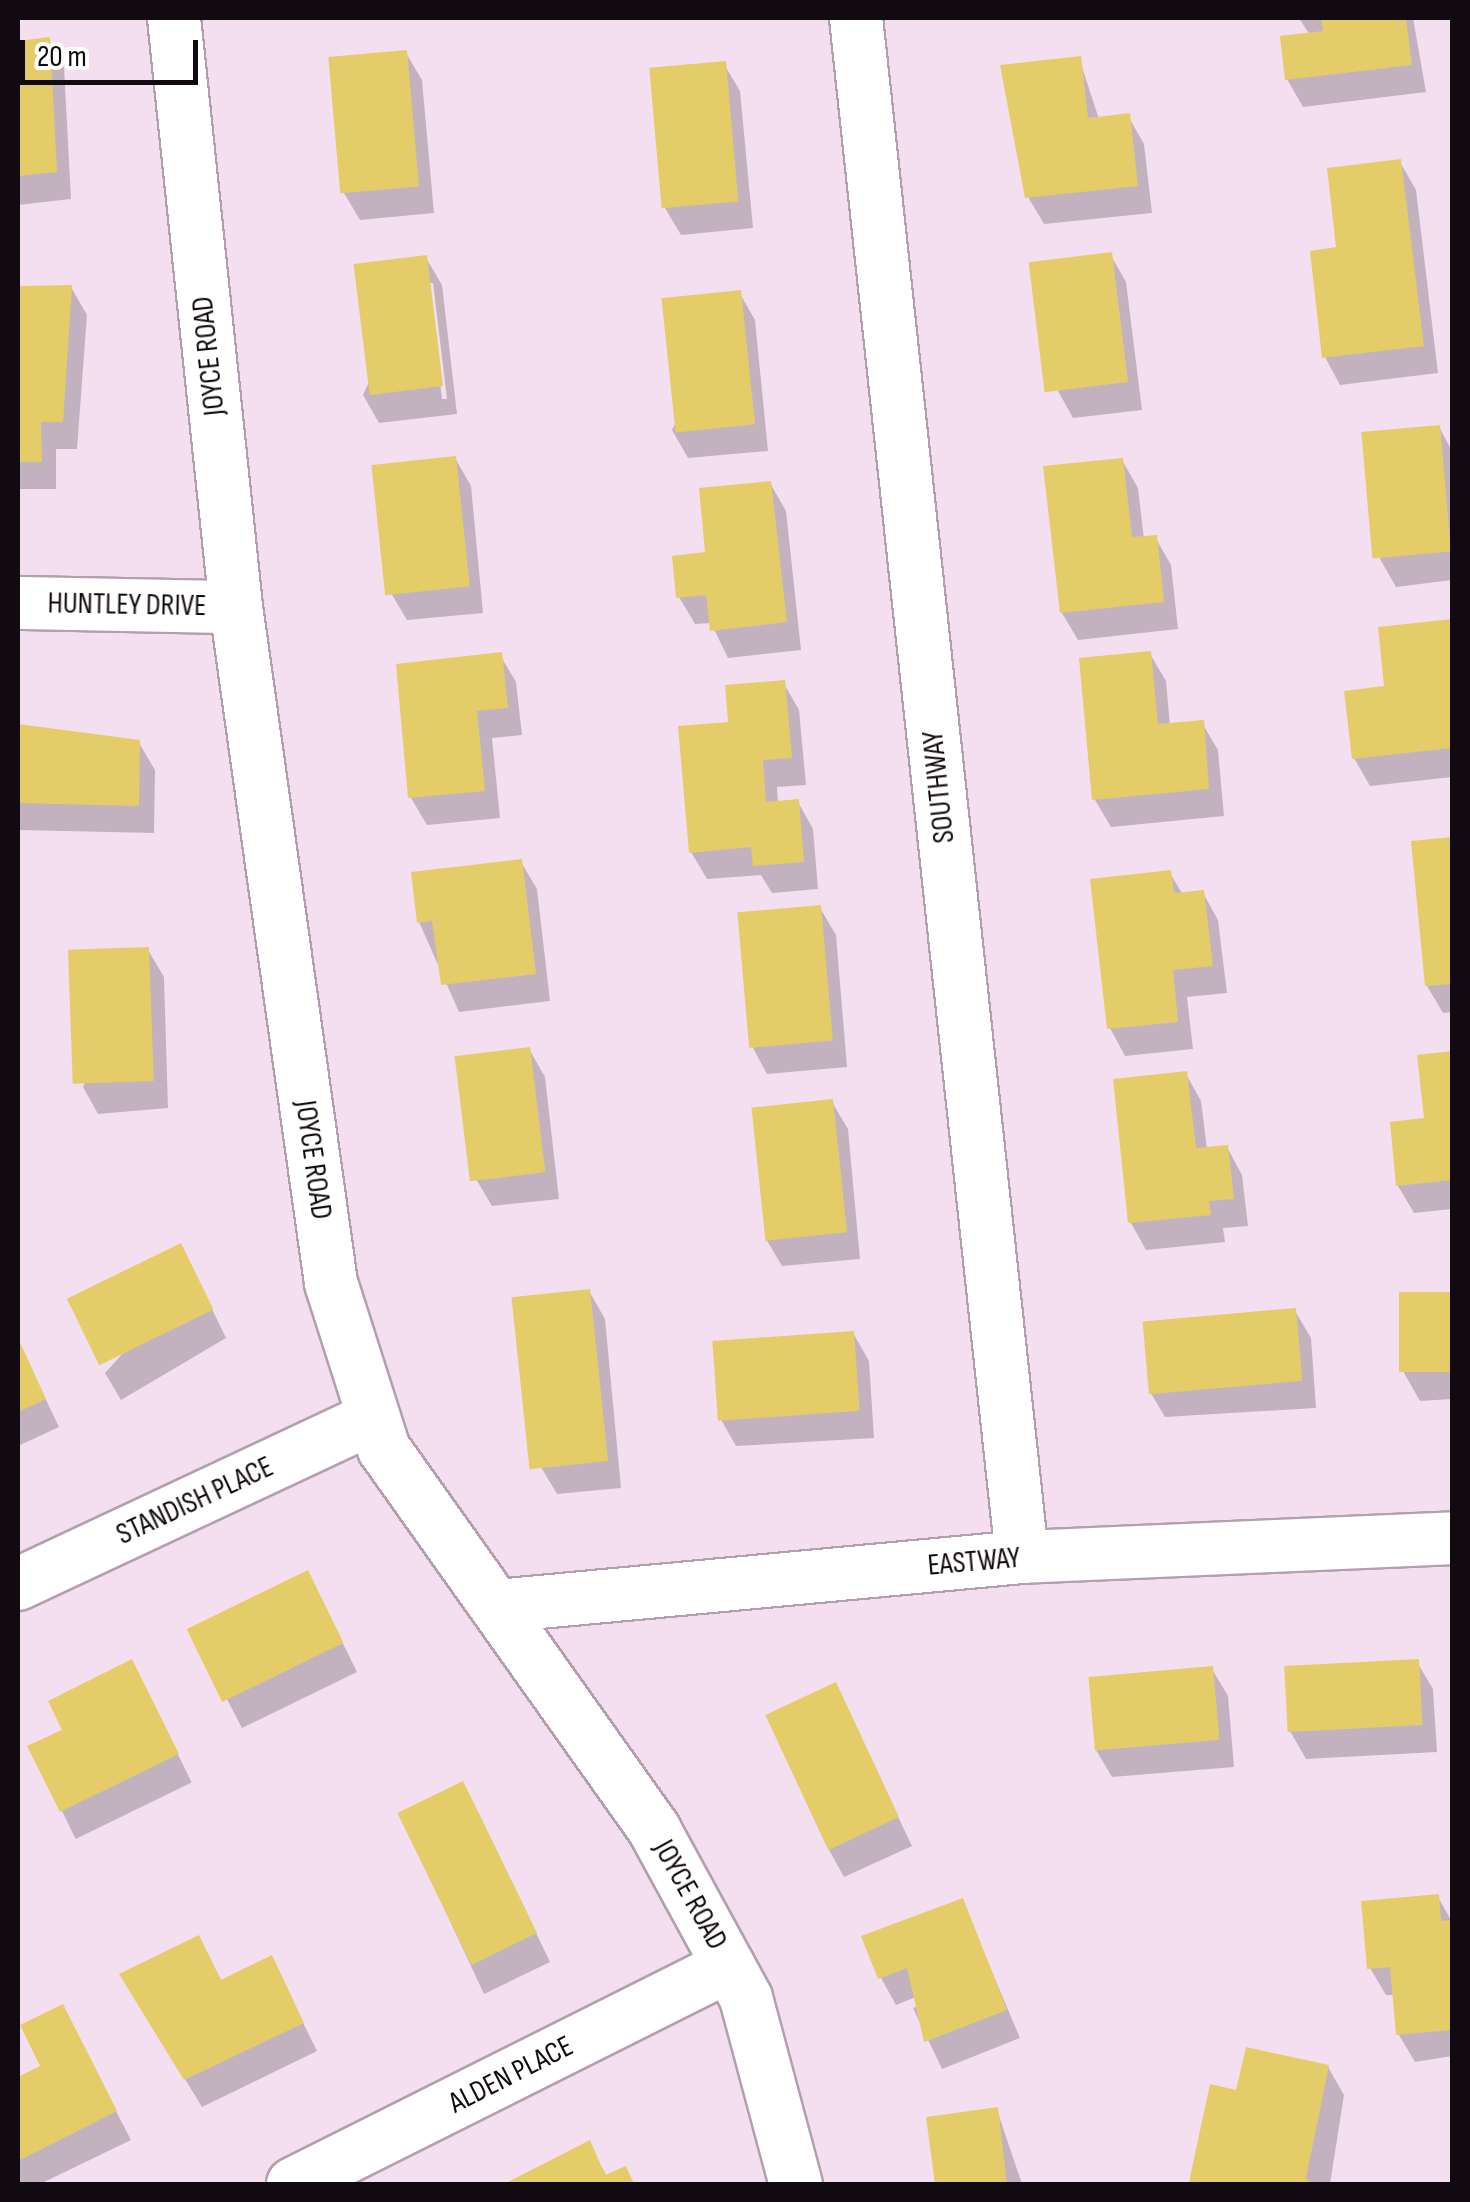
<!DOCTYPE html>
<style>
body{margin:0}
#map{position:relative;width:1470px;height:2202px;overflow:hidden;background:#f3dff0;font-family:"Sofia Sans Condensed",sans-serif}
div>[style]{position:absolute}
.shadow>*{inset:0;background:#0003;transform-origin:0 0}
.building>*{inset:0;background:#e4cd69;transform-origin:0 0}
.roads{filter:drop-shadow(2px 0 #b29faf) drop-shadow(-2px 0 #b29faf) drop-shadow(0 2px #b29faf) drop-shadow(0 -2px #b29faf)}
.street>*{height:52px;margin:-26px;padding:0 26px;transform-origin:26px;border-radius:26px;background:#fff}
span{translate:-50% -50%;white-space:nowrap;text-align:center;line-height:1.15;-webkit-text-stroke:8px #fff;paint-order:stroke}
.street-label{font-size:30px;color:#110a10}
.frame{position:absolute;inset:0;border:20px solid #110a10;pointer-events:none}
.scale{position:absolute;left:20px;top:40px;width:178px;height:45px;box-sizing:border-box;border:5px solid #110a10;border-top:0;padding-left:12px;font-size:30px;line-height:35px;white-space:nowrap;color:#110a10;-webkit-text-stroke:8px #fff;paint-order:stroke}
</style>
<div id="map">
<div class="shadow">
<div style="clip-path:polygon(1299px 18px,1413px 18px,1426px 92px,1303px 107px,1287px 79px,1310px 35px)"></div>
<div style="clip-path:polygon(48px 40px,64px 67px,71px 199px,18px 205px,18px 43px)"></div>
<div style="clip-path:polygon(406px 53px,422px 80px,434px 213px,360px 220px,344px 193px)"></div>
<div style="clip-path:polygon(1079px 58px,1099px 119px,1128px 116px,1144px 144px,1152px 213px,1044px 224px,1028px 197px)"></div>
<div style="clip-path:polygon(724px 64px,740px 91px,753px 228px,681px 235px,665px 208px)"></div>
<div style="clip-path:polygon(1400px 162px,1416px 190px,1438px 373px,1340px 385px,1325px 357px)"></div>
<div style="clip-path:polygon(1110px 254px,1126px 282px,1142px 410px,1073px 418px,1058px 391px)"></div>
<div style="clip-path:polygon(evenodd,426px 258px,442px 285px,457px 414px,379px 423px,363px 395px,426px 258px,428px 283px,433px 283px,447px 399px,442px 399px,428px 283px)"></div>
<div style="clip-path:polygon(71px 287px,87px 315px,77px 449px,56px 449px,56px 489px,18px 489px,18px 288px)"></div>
<div style="clip-path:polygon(739px 292px,755px 320px,768px 451px,688px 458px,672px 430px)"></div>
<div style="clip-path:polygon(1439px 427px,1452px 451px,1452px 580px,1396px 587px,1380px 559px)"></div>
<div style="clip-path:polygon(455px 458px,471px 486px,483px 613px,407px 620px,391px 593px)"></div>
<div style="clip-path:polygon(1122px 460px,1138px 488px,1144px 539px,1155px 537px,1171px 565px,1178px 629px,1078px 640px,1062px 613px)"></div>
<div style="clip-path:polygon(770px 483px,786px 511px,801px 650px,728px 658px,711px 623px,695px 624px,679px 597px)"></div>
<div style="clip-path:polygon(1452px 621px,1452px 777px,1370px 786px,1354px 758px,1387px 688px,1381px 629px)"></div>
<div style="clip-path:polygon(1150px 654px,1166px 681px,1170px 726px,1202px 723px,1218px 750px,1224px 816px,1111px 827px,1095px 800px)"></div>
<div style="clip-path:polygon(500px 655px,516px 682px,522px 735px,492px 738px,500px 818px,427px 825px,411px 798px)"></div>
<div style="clip-path:polygon(783px 682px,799px 710px,806px 785px,777px 787px,778px 803px,798px 802px,813px 829px,818px 889px,772px 893px,761px 875px,707px 879px,691px 852px,731px 724px)"></div>
<div style="clip-path:polygon(18px 731px,139px 743px,155px 770px,154px 833px,18px 830px)"></div>
<div style="clip-path:polygon(1452px 840px,1452px 1012px,1443px 1013px,1427px 986px,1414px 843px)"></div>
<div style="clip-path:polygon(521px 862px,537px 889px,550px 1001px,459px 1012px,419px 922px)"></div>
<div style="clip-path:polygon(1170px 873px,1183px 895px,1203px 893px,1218px 920px,1227px 993px,1187px 997px,1193px 1049px,1125px 1056px,1110px 1028px)"></div>
<div style="clip-path:polygon(820px 908px,836px 935px,847px 1067px,767px 1074px,752px 1046px)"></div>
<div style="clip-path:polygon(148px 950px,164px 977px,168px 1108px,98px 1114px,83px 1087px)"></div>
<div style="clip-path:polygon(529px 1049px,545px 1077px,559px 1199px,492px 1206px,476px 1179px)"></div>
<div style="clip-path:polygon(1452px 1054px,1452px 1209px,1414px 1213px,1398px 1186px,1427px 1120px,1419px 1058px)"></div>
<div style="clip-path:polygon(1186px 1074px,1201px 1101px,1207px 1149px,1227px 1147px,1242px 1175px,1248px 1226px,1223px 1228px,1225px 1242px,1146px 1250px,1131px 1223px)"></div>
<div style="clip-path:polygon(832px 1102px,848px 1129px,860px 1259px,782px 1266px,766px 1239px)"></div>
<div style="clip-path:polygon(195px 1274px,226px 1338px,121px 1400px,105px 1373px)"></div>
<div style="clip-path:polygon(589px 1291px,605px 1319px,621px 1488px,557px 1494px,541px 1467px)"></div>
<div style="clip-path:polygon(1452px 1294px,1452px 1399px,1420px 1401px,1404px 1373px,1401px 1296px)"></div>
<div style="clip-path:polygon(1295px 1311px,1311px 1338px,1316px 1408px,1165px 1417px,1149px 1390px)"></div>
<div style="clip-path:polygon(853px 1333px,869px 1361px,874px 1438px,736px 1446px,720px 1418px)"></div>
<div style="clip-path:polygon(18px 1341px,59px 1427px,18px 1446px)"></div>
<div style="clip-path:polygon(322px 1601px,357px 1672px,242px 1728px,195px 1638px)"></div>
<div style="clip-path:polygon(1417px 1662px,1433px 1689px,1437px 1752px,1306px 1759px,1290px 1731px)"></div>
<div style="clip-path:polygon(1212px 1669px,1228px 1696px,1234px 1767px,1112px 1777px,1096px 1750px)"></div>
<div style="clip-path:polygon(835px 1685px,912px 1846px,844px 1877px,829px 1850px)"></div>
<div style="left:146px;top:1689px;width:104px;height:129px;rotate:64deg"></div>
<div style="clip-path:polygon(478px 1812px,550px 1962px,484px 1994px,400px 1814px)"></div>
<div style="clip-path:polygon(1438px 1897px,1452px 1922px,1452px 2056px,1415px 2062px,1399px 2035px,1395px 1995px,1386px 1995px,1370px 1968px)"></div>
<div style="clip-path:polygon(962px 1901px,1020px 2038px,942px 2069px,913px 2008px,924px 2004px,921px 1995px,896px 2005px,881px 1978px)"></div>
<div style="clip-path:polygon(198px 1938px,222px 1982px,271px 1958px,317px 2051px,202px 2107px,138px 2002px)"></div>
<div style="clip-path:polygon(62px 2007px,131px 2140px,40px 2184px,18px 2184px,18px 2080px,44px 2067px)"></div>
<div style="clip-path:polygon(1328px 2067px,1344px 2095px,1330px 2184px,1193px 2184px,1238px 2093px)"></div>
<div style="clip-path:polygon(997px 2110px,1022px 2184px,937px 2184px,929px 2119px)"></div>
<div style="clip-path:polygon(589px 2143px,607px 2177px,625px 2169px,634px 2184px,506px 2184px)"></div>
</div>
<div class="building">
<div style="clip-path:polygon(1321px 18px,1406px 18px,1412px 65px,1285px 80px,1280px 36px,1323px 31px)"></div>
<div style="clip-path:polygon(50px 37px,57px 172px,18px 176px,18px 41px)"></div>
<div style="left:407px;top:50px;width:137px;height:79px;rotate:85deg"></div>
<div style="clip-path:polygon(1081px 56px,1088px 118px,1130px 113px,1138px 186px,1025px 198px,1000px 65px)"></div>
<div style="left:726px;top:61px;width:141px;height:77px;rotate:85deg"></div>
<div style="clip-path:polygon(1401px 159px,1424px 346px,1322px 358px,1310px 251px,1336px 247px,1327px 168px)"></div>
<div style="left:1112px;top:252px;width:131px;height:84px;rotate:83deg"></div>
<div style="left:427px;top:255px;width:132px;height:74px;rotate:83deg"></div>
<div style="clip-path:polygon(72px 285px,63px 422px,41px 422px,42px 462px,18px 462px,18px 286px)"></div>
<div style="left:741px;top:290px;width:135px;height:80px;rotate:84deg"></div>
<div style="left:1440px;top:425px;width:127px;height:79px;rotate:85deg"></div>
<div style="left:456px;top:456px;width:131px;height:85px;rotate:84deg"></div>
<div style="clip-path:polygon(1123px 458px,1132px 537px,1157px 535px,1164px 602px,1060px 613px,1043px 466px)"></div>
<div style="clip-path:polygon(771px 481px,787px 622px,710px 631px,706px 595px,676px 598px,672px 556px,705px 552px,699px 488px)"></div>
<div style="clip-path:polygon(1452px 619px,1452px 748px,1352px 759px,1344px 691px,1384px 686px,1378px 627px)"></div>
<div style="clip-path:polygon(1151px 651px,1158px 724px,1204px 720px,1209px 789px,1092px 800px,1079px 658px)"></div>
<div style="clip-path:polygon(502px 652px,508px 708px,477px 711px,485px 791px,408px 798px,396px 664px)"></div>
<div style="clip-path:polygon(785px 680px,792px 758px,763px 760px,766px 802px,799px 799px,804px 862px,753px 866px,751px 847px,689px 853px,678px 726px,728px 722px,725px 685px)"></div>
<div style="clip-path:polygon(18px 724px,140px 740px,139px 806px,18px 803px)"></div>
<div style="clip-path:polygon(1452px 837px,1452px 984px,1425px 986px,1411px 841px)"></div>
<div style="clip-path:polygon(522px 859px,536px 974px,441px 985px,432px 921px,417px 923px,411px 872px)"></div>
<div style="clip-path:polygon(1171px 870px,1174px 893px,1204px 890px,1213px 966px,1173px 970px,1178px 1022px,1107px 1029px,1090px 879px)"></div>
<div style="left:821px;top:905px;width:136px;height:84px;rotate:85deg"></div>
<div style="left:149px;top:947px;width:134px;height:81px;rotate:88deg"></div>
<div style="left:530px;top:1047px;width:126px;height:76px;rotate:83deg"></div>
<div style="clip-path:polygon(1452px 1051px,1452px 1180px,1396px 1186px,1390px 1122px,1424px 1118px,1417px 1055px)"></div>
<div style="clip-path:polygon(1187px 1071px,1196px 1148px,1228px 1145px,1234px 1199px,1209px 1201px,1211px 1215px,1128px 1223px,1113px 1079px)"></div>
<div style="left:833px;top:1099px;width:134px;height:82px;rotate:84deg"></div>
<div style="left:181px;top:1243px;width:74px;height:127px;rotate:64deg"></div>
<div style="left:590px;top:1289px;width:173px;height:79px;rotate:84deg"></div>
<div style="left:1452px;top:1292px;width:80px;height:53px;rotate:90deg"></div>
<div style="left:1296px;top:1308px;width:73px;height:154px;rotate:85deg"></div>
<div style="left:854px;top:1331px;width:80px;height:142px;rotate:86deg"></div>
<div style="clip-path:polygon(18px 1338px,46px 1399px,18px 1412px)"></div>
<div style="left:308px;top:1570px;width:81px;height:135px;rotate:64deg"></div>
<div style="clip-path:polygon(132px 1659px,179px 1754px,60px 1812px,27px 1746px,62px 1730px,48px 1701px)"></div>
<div style="left:1419px;top:1659px;width:66px;height:135px;rotate:87deg"></div>
<div style="left:1213px;top:1666px;width:74px;height:125px;rotate:85deg"></div>
<div style="left:836px;top:1682px;width:149px;height:78px;rotate:65deg"></div>
<div style="left:463px;top:1781px;width:169px;height:73px;rotate:64deg"></div>
<div style="clip-path:polygon(1439px 1894px,1441px 1921px,1452px 1920px,1452px 2030px,1396px 2035px,1390px 1967px,1367px 1969px,1361px 1901px)"></div>
<div style="clip-path:polygon(963px 1898px,1007px 2010px,924px 2042px,907px 1968px,878px 1979px,861px 1936px)"></div>
<div style="clip-path:polygon(199px 1935px,221px 1980px,272px 1955px,304px 2023px,184px 2080px,119px 1974px)"></div>
<div style="clip-path:polygon(63px 2004px,117px 2111px,18px 2161px,18px 2077px,40px 2066px,20px 2025px)"></div>
<div style="clip-path:polygon(1246px 2047px,1329px 2065px,1306px 2178px,1312px 2184px,1189px 2182px,1210px 2084px,1236px 2090px)"></div>
<div style="clip-path:polygon(998px 2107px,1007px 2184px,935px 2184px,926px 2117px)"></div>
<div style="clip-path:polygon(590px 2140px,605px 2175px,626px 2166px,634px 2184px,504px 2184px)"></div>
</div>
<div class="roads">
<div class="street">
<div style="left:174px;top:18px;width:592px;rotate:83.99deg"></div>
<div style="left:236px;top:607px;width:683px;rotate:82deg"></div>
<div style="left:331px;top:1283px;width:174px;rotate:72.3deg"></div>
<div style="left:384px;top:1449px;width:468px;rotate:54.6deg"></div>
<div style="left:655px;top:1831px;width:190px;rotate:61.4deg"></div>
<div style="left:746px;top:1998px;width:193px;rotate:75deg"></div>
<div style="left:856px;top:18px;width:1548px;rotate:83.84deg"></div>
<div style="left:18px;top:603px;width:218px;rotate:1.1deg"></div>
<div style="left:18px;top:1584px;width:392px;rotate:-25.1deg"></div>
<div style="left:497px;top:1606px;width:527px;rotate:-5.33deg"></div>
<div style="left:1022px;top:1557px;width:430px;rotate:-2.5deg"></div>
<div style="left:293px;top:2184px;width:487px;rotate:-26.6deg"></div>
</div>
</div>
<div class="street-label">
<span style="left:209px;top:356px;rotate:-96deg">JOYCE ROAD</span>
<span style="left:127px;top:605px;rotate:1deg">HUNTLEY DRIVE</span>
<span style="left:939px;top:787px;rotate:-96deg">SOUTHWAY</span>
<span style="left:313px;top:1160px;rotate:82deg">JOYCE ROAD</span>
<span style="left:195px;top:1501px;rotate:-25deg">STANDISH PLACE</span>
<span style="left:974px;top:1562px;rotate:-5deg">EASTWAY</span>
<span style="left:690px;top:1895px;rotate:61deg">JOYCE ROAD</span>
<span style="left:511px;top:2075px;rotate:-27deg">ALDEN PLACE</span>
</div>
<div class="frame"></div>
<div class="scale">20 m</div>
</div>
